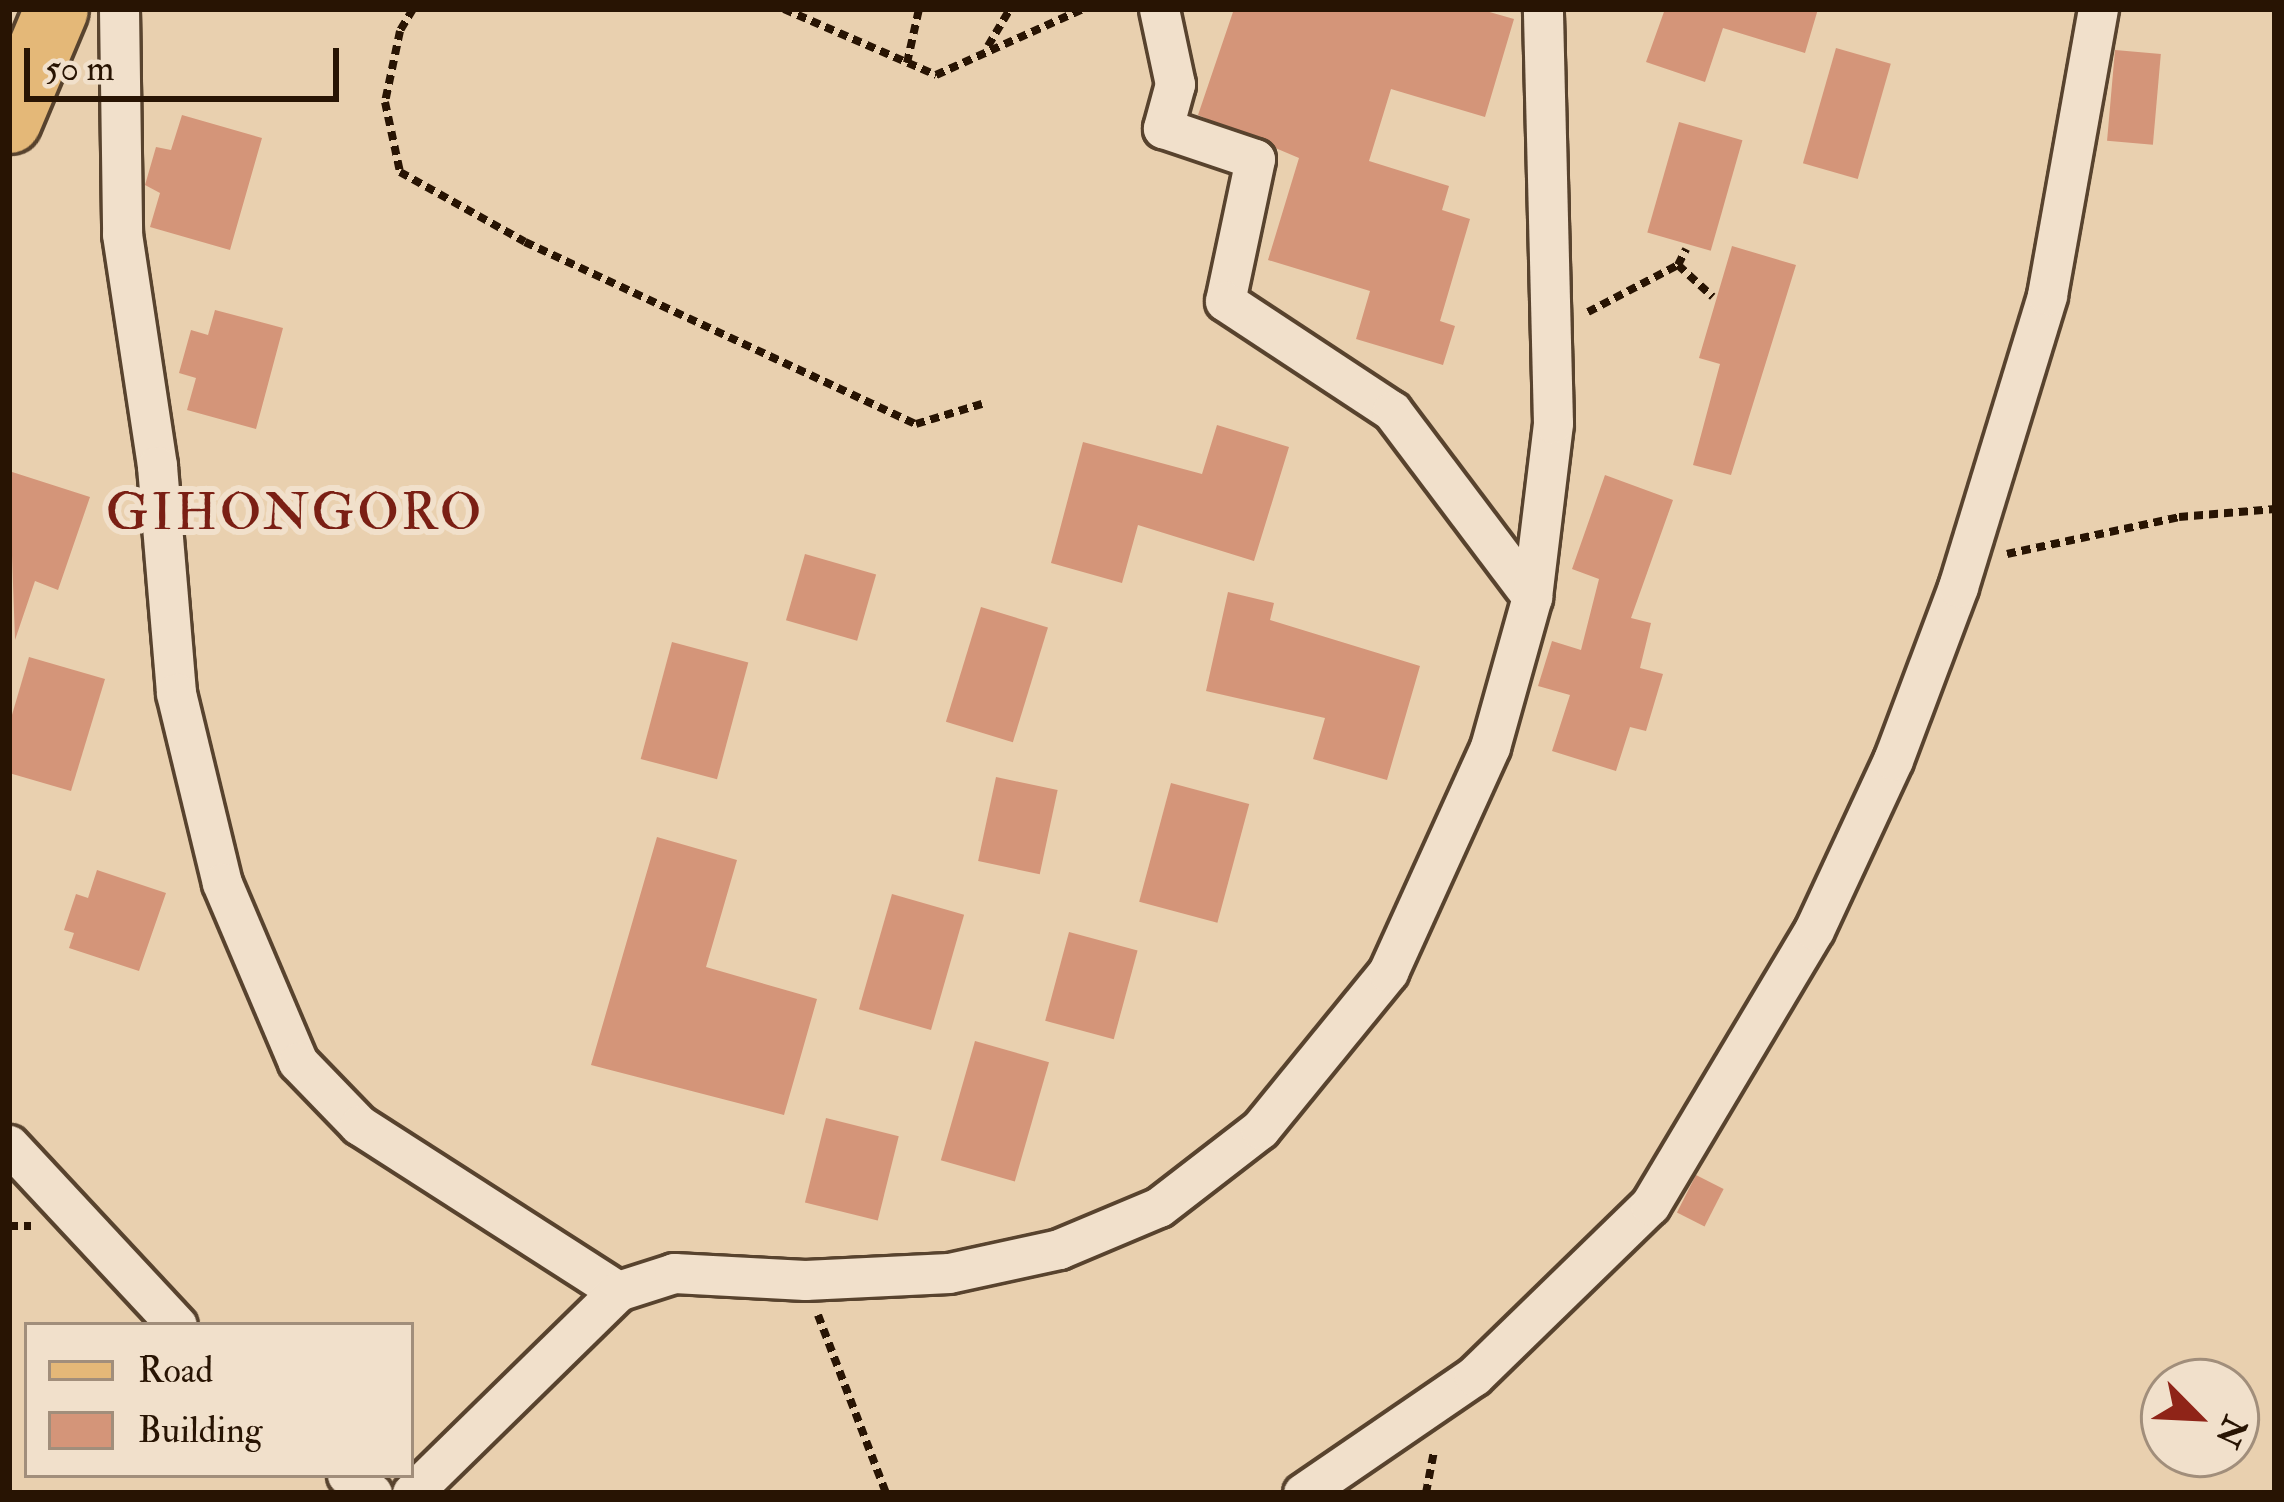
<!DOCTYPE html>
<style>
body{margin:0}
#map{position:relative;width:2284px;height:1502px;overflow:hidden;background:#e9d0af;font-family:"IM FELL Double Pica",serif}
div>[style]{position:absolute}
.building>*{inset:0;background:#d49579;transform-origin:0 0}
.path>*{height:8px;margin-top:-4px;transform-origin:0;background:repeating-linear-gradient(90deg,#281403 0 9px,transparent 0 15px)}
.roads{filter:drop-shadow(3px 0 #58432e) drop-shadow(-3px 0 #58432e) drop-shadow(0 3px #58432e) drop-shadow(0 -3px #58432e)}
.minor>*{height:39px;margin:-19.5px;padding:0 19.5px;transform-origin:19.5px;border-radius:19.5px;background:#f1e0cb}
.primary>*{height:63px;margin:-31.5px;padding:0 31.5px;transform-origin:31.5px;border-radius:31.5px;background:#e4b878}
span{translate:-50% -50%;white-space:nowrap;text-align:center;line-height:1.15;-webkit-text-stroke:12px #f1e0cb;paint-order:stroke}
.quarter-label{font-size:51px;color:#7a1f14;letter-spacing:3px}
.frame{position:absolute;inset:0;border:12px solid #281403;pointer-events:none}
.legend{position:absolute;left:24px;top:1322px;width:390px;height:156px;box-sizing:border-box;background:#f1e0cb;border:3px solid #a18e7b;margin:0;padding:15px 21px;list-style:none;font-size:36px;color:#281403}
.legend li{display:flex;align-items:center;gap:24px;height:60px}
.legend b{width:60px;border:3px solid #a18e7b}
.north{position:absolute;left:2140px;top:1358px;width:120px;height:120px;box-sizing:border-box;background:#f1e0cb;border:3px solid #a18e7b;border-radius:50%;rotate:114deg;font-size:33px;font-weight:700;line-height:48px;text-align:center;color:#281403}
.north::after{content:'';display:block;margin:auto;width:42px;height:54px;background:#8f2418;clip-path:polygon(50% 0,100% 100%,50% 72%,0 100%)}
.scale{position:absolute;left:24px;top:48px;width:315px;height:54px;box-sizing:border-box;border:6px solid #281403;border-top:0;padding-left:15px;font-size:36px;line-height:42px;white-space:nowrap;color:#281403;-webkit-text-stroke:9px #f1e0cb;paint-order:stroke}
</style>
<div id="map">
<div class="building">
<div style="clip-path:polygon(1234px 9px,1479px 9px,1514px 19px,1485px 117px,1391px 89px,1369px 161px,1449px 186px,1442px 210px,1470px 219px,1440px 321px,1455px 326px,1443px 365px,1356px 339px,1370px 291px,1268px 260px,1299px 158px,1198px 115px)"></div>
<div style="clip-path:polygon(1665px 9px,1687px 12px,1818px 9px,1805px 53px,1723px 28px,1705px 82px,1646px 62px)"></div>
<div style="left:1836px;top:48px;width:57px;height:120px;rotate:16deg"></div>
<div style="left:2115px;top:50px;width:46px;height:91px;rotate:5deg"></div>
<div style="clip-path:polygon(182px 115px,262px 138px,230px 250px,150px 227px,160px 193px,145px 185px,156px 147px,171px 150px)"></div>
<div style="left:1679px;top:122px;width:66px;height:115px;rotate:16deg"></div>
<div style="clip-path:polygon(1732px 246px,1796px 265px,1731px 475px,1693px 465px,1720px 364px,1699px 358px)"></div>
<div style="clip-path:polygon(215px 310px,283px 328px,256px 429px,187px 410px,196px 378px,179px 373px,191px 330px,208px 335px)"></div>
<div style="clip-path:polygon(1217px 425px,1289px 447px,1254px 561px,1138px 525px,1122px 583px,1051px 563px,1083px 442px,1202px 474px)"></div>
<div style="clip-path:polygon(9px 471px,90px 497px,58px 590px,35px 581px,15px 640px)"></div>
<div style="clip-path:polygon(1605px 475px,1673px 500px,1631px 618px,1651px 623px,1640px 668px,1663px 674px,1646px 731px,1630px 727px,1616px 771px,1552px 751px,1570px 695px,1538px 686px,1552px 641px,1581px 650px,1599px 579px,1572px 569px)"></div>
<div style="left:805px;top:554px;width:74px;height:69px;rotate:16deg"></div>
<div style="clip-path:polygon(1228px 592px,1274px 603px,1270px 620px,1420px 666px,1387px 780px,1313px 759px,1325px 718px,1206px 691px)"></div>
<div style="left:981px;top:607px;width:70px;height:120px;rotate:17deg"></div>
<div style="left:672px;top:642px;width:79px;height:121px;rotate:15deg"></div>
<div style="clip-path:polygon(29px 657px,105px 679px,71px 791px,9px 773px,9px 725px)"></div>
<div style="left:996px;top:777px;width:63px;height:86px;rotate:12deg"></div>
<div style="left:1171px;top:783px;width:81px;height:123px;rotate:15deg"></div>
<div style="clip-path:polygon(657px 837px,737px 860px,706px 967px,817px 999px,784px 1115px,591px 1065px)"></div>
<div style="clip-path:polygon(97px 870px,166px 893px,139px 971px,69px 948px,74px 933px,64px 930px,76px 894px,88px 898px)"></div>
<div style="left:892px;top:894px;width:75px;height:120px;rotate:16deg"></div>
<div style="left:1069px;top:932px;width:71px;height:92px;rotate:15deg"></div>
<div style="left:975px;top:1041px;width:77px;height:124px;rotate:16deg"></div>
<div style="left:826px;top:1118px;width:75px;height:87px;rotate:14deg"></div>
<div style="left:1696px;top:1175px;width:31px;height:42px;rotate:27deg"></div>
</div>
<div class="path">
<div style="left:413px;top:9px;width:26px;rotate:121deg"></div>
<div style="left:400px;top:31px;width:73px;rotate:101.9deg"></div>
<div style="left:385px;top:102px;width:72px;rotate:77.9deg"></div>
<div style="left:400px;top:172px;width:143px;rotate:29.2deg"></div>
<div style="left:525px;top:242px;width:431px;rotate:25deg"></div>
<div style="left:916px;top:424px;width:69px;rotate:-16.9deg"></div>
<div style="left:784px;top:9px;width:166px;rotate:23.5deg"></div>
<div style="left:936px;top:75px;width:161px;rotate:-24.2deg"></div>
<div style="left:988px;top:46px;width:43px;rotate:-59.3deg"></div>
<div style="left:907px;top:63px;width:55px;rotate:-77.5deg"></div>
<div style="left:1678px;top:265px;width:18px;rotate:-63deg"></div>
<div style="left:1588px;top:312px;width:102px;rotate:-27.6deg"></div>
<div style="left:1678px;top:265px;width:47px;rotate:42.4deg"></div>
<div style="left:2007px;top:554px;width:176px;rotate:-12.1deg"></div>
<div style="left:2179px;top:517px;width:96px;rotate:-4.8deg"></div>
<div style="left:9px;top:1226px;width:22px"></div>
<div style="left:818px;top:1315px;width:191px;rotate:69.1deg"></div>
<div style="left:1426px;top:1493px;width:43px;rotate:-79.2deg"></div>
</div>
<div class="roads">
<div class="minor">
<div style="left:119px;top:9px;width:225px;rotate:89.2deg"></div>
<div style="left:122px;top:234px;width:235px;rotate:81.4deg"></div>
<div style="left:157px;top:466px;width:228px;rotate:85.2deg"></div>
<div style="left:176px;top:693px;width:195px;rotate:76.4deg"></div>
<div style="left:222px;top:883px;width:194px;rotate:67deg"></div>
<div style="left:298px;top:1062px;width:88px;rotate:45.9deg"></div>
<div style="left:359px;top:1125px;width:308px;rotate:32.7deg"></div>
<div style="left:1159px;top:9px;width:77px;rotate:78deg"></div>
<div style="left:1175px;top:84px;width:46px;rotate:105.3deg"></div>
<div style="left:1163px;top:128px;width:97px;rotate:18.6deg"></div>
<div style="left:1255px;top:159px;width:145px;rotate:101.9deg"></div>
<div style="left:1225px;top:301px;width:200px;rotate:33.4deg"></div>
<div style="left:1392px;top:411px;width:233px;rotate:53deg"></div>
<div style="left:9px;top:1145px;width:246px;rotate:47deg"></div>
<div style="left:347px;top:1475px;width:31px;rotate:36deg"></div>
<div style="left:412px;top:1493px;width:289px;rotate:-44.4deg"></div>
<div style="left:618px;top:1291px;width:59px;rotate:-17.8deg"></div>
<div style="left:674px;top:1273px;width:131px;rotate:3.1deg"></div>
<div style="left:805px;top:1280px;width:144px;rotate:-2.8deg"></div>
<div style="left:949px;top:1273px;width:113px;rotate:-12.3deg"></div>
<div style="left:1059px;top:1249px;width:108px;rotate:-22.8deg"></div>
<div style="left:1159px;top:1207px;width:128px;rotate:-37.7deg"></div>
<div style="left:1260px;top:1129px;width:203px;rotate:-50.8deg"></div>
<div style="left:1388px;top:972px;width:247px;rotate:-65.6deg"></div>
<div style="left:1490px;top:747px;width:156px;rotate:-74.4deg"></div>
<div style="left:1532px;top:597px;width:175px;rotate:-83.1deg"></div>
<div style="left:1553px;top:423px;width:414px;rotate:-91.4deg"></div>
<div style="left:1303px;top:1493px;width:207px;rotate:-34.4deg"></div>
<div style="left:1474px;top:1376px;width:245px;rotate:-44.2deg"></div>
<div style="left:1650px;top:1205px;width:320px;rotate:-59.2deg"></div>
<div style="left:1814px;top:930px;width:187px;rotate:-65.1deg"></div>
<div style="left:1893px;top:760px;width:185px;rotate:-69.4deg"></div>
<div style="left:1958px;top:587px;width:305px;rotate:-73deg"></div>
<div style="left:2047px;top:295px;width:291px;rotate:-79.9deg"></div>
</div>
<div class="primary">
<div style="left:9px;top:121px;width:121px;rotate:-67.2deg"></div>
</div>
</div>
<div class="quarter-label">
<span style="left:295px;top:513px">GIHONGORO</span>
</div>
<div class="frame"></div>
<ul class="legend">
<li><b style="height:15px;background:#e4b878"></b>Road</li>
<li><b style="height:33px;background:#d49579"></b>Building</li>
</ul>
<div class="north">N</div>
<div class="scale">50 m</div>
</div>
